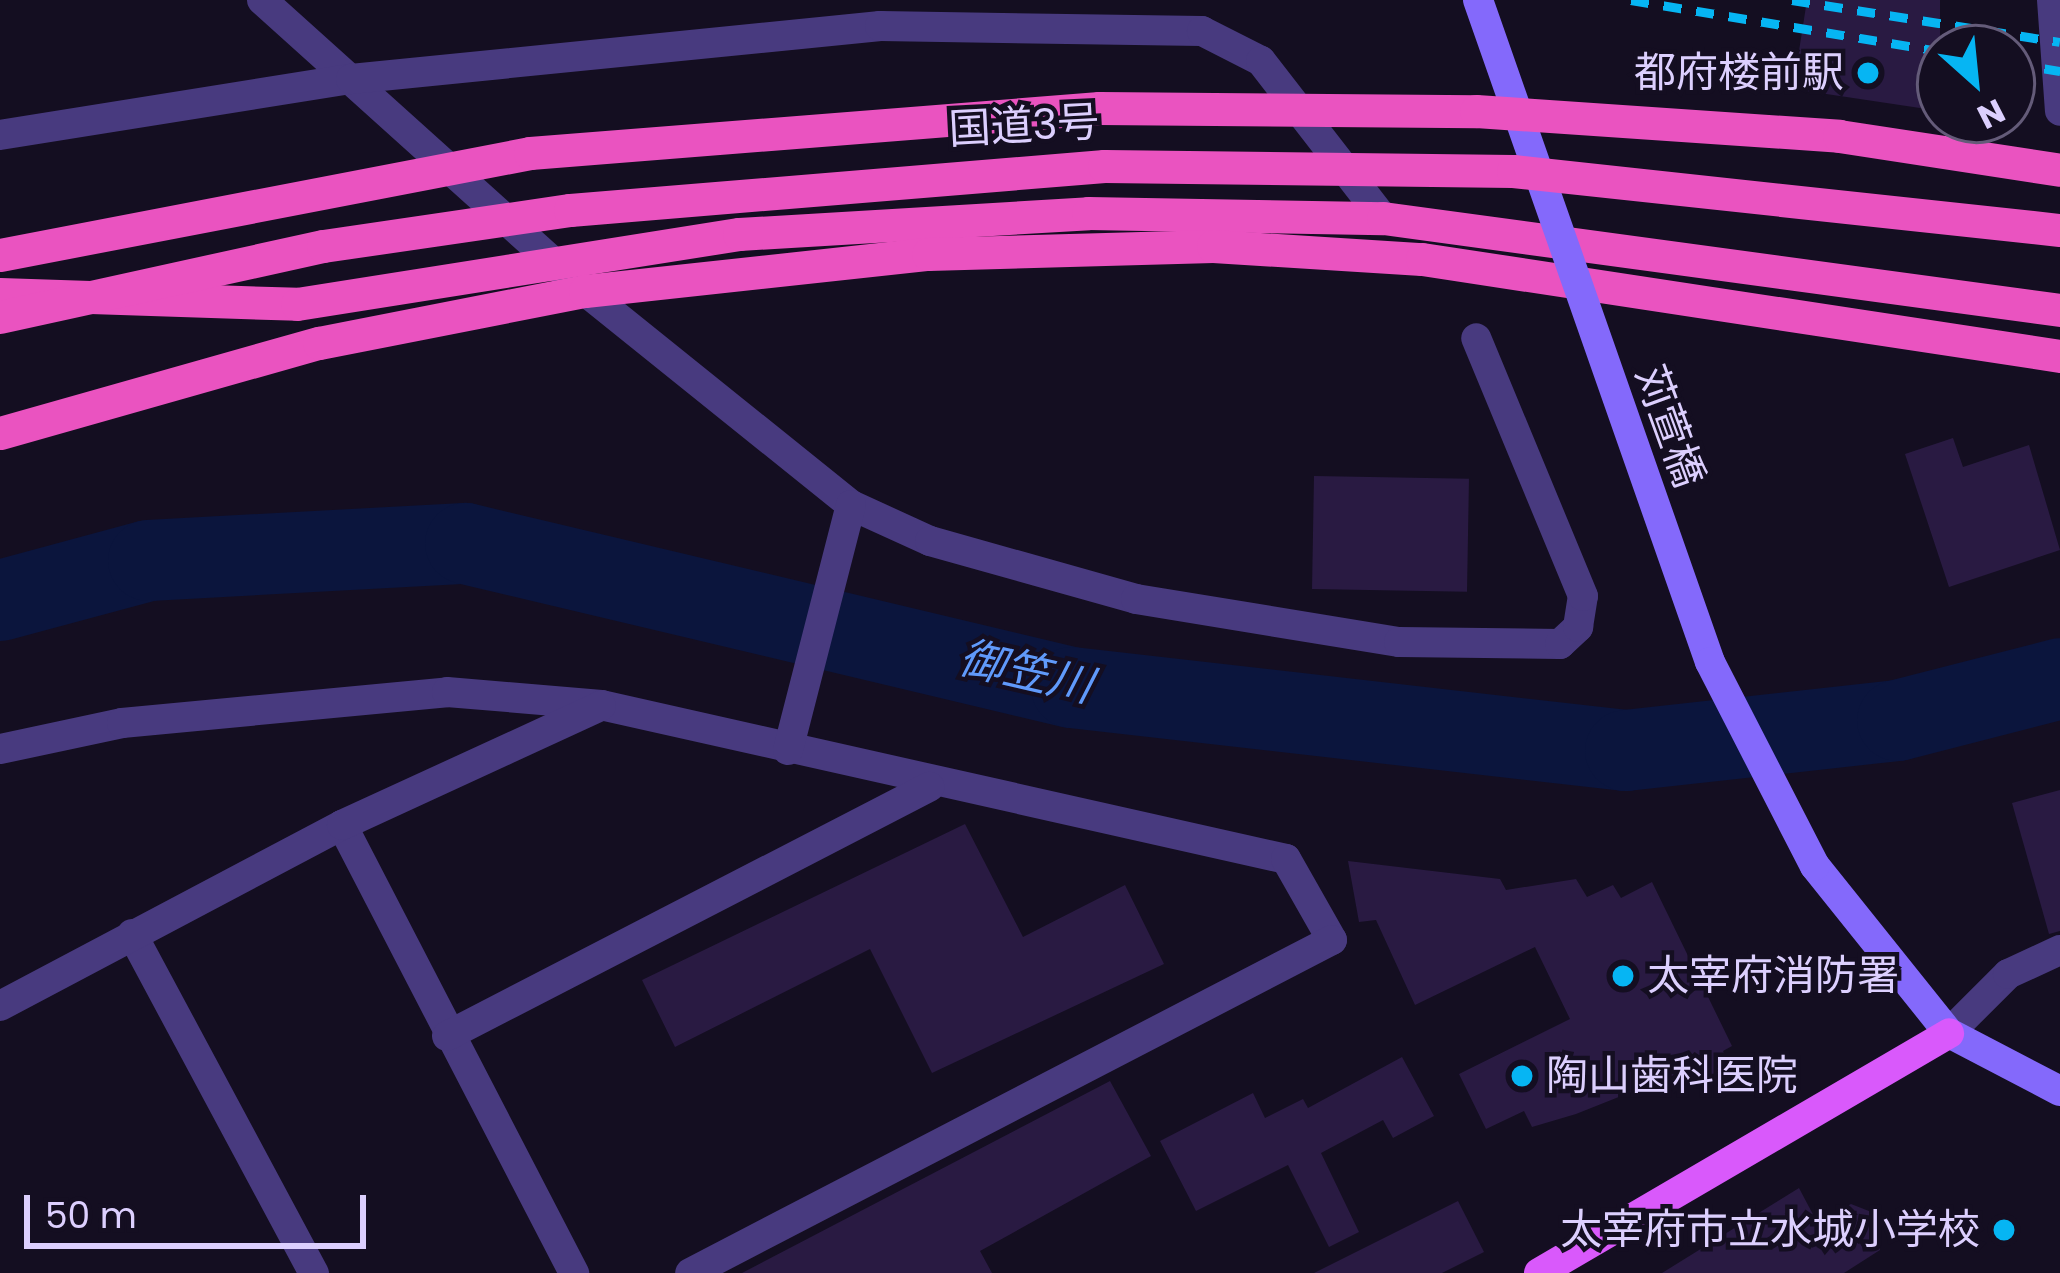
<!DOCTYPE html>
<meta charset="utf-8">
<style>
body{margin:0}
#map{position:relative;width:2060px;height:1273px;overflow:hidden;background:#140e21;font-family:Poppins,"Noto Sans JP",sans-serif}
div>[style]{position:absolute}
.river>*{height:81px;margin:-40.5px;padding:0 40.5px;transform-origin:40.5px;border-radius:40.5px;background:#0b153d}
.building>*{inset:0;background:#291a42;transform-origin:0 0}
.minor>*{height:30px;margin:-15px;padding:0 15px;transform-origin:15px;border-radius:15px;background:#483a7f}
.tertiary>*{height:30px;margin:-15px;padding:0 15px;transform-origin:15px;border-radius:15px;background:#483a7f}
.secondary>*{height:30px;margin:-15px;padding:0 15px;transform-origin:15px;border-radius:15px;background:#8469fb}
.primary>*{height:30px;margin:-15px;padding:0 15px;transform-origin:15px;border-radius:15px;background:#d959fb}
.trunk>*{height:33px;margin:-16.5px;padding:0 16.5px;transform-origin:16.5px;border-radius:16.5px;background:#ea53c0}
.rail>*{height:9px;margin-top:-4.5px;transform-origin:0;background:repeating-linear-gradient(90deg,#06b5f3 0 18px,transparent 0 33px)}
.secondary-bridge>*{height:30px;margin:-15px;padding:0 15px;transform-origin:15px;border-radius:15px;background:#8469fb}
.trunk-bridge>*{height:33px;margin:-16.5px;padding:0 16.5px;transform-origin:16.5px;border-radius:16.5px;background:#ea53c0}
.dots>*{width:33px;height:33px;translate:-50% -50%;box-sizing:border-box;border:6px solid #140e21;border-radius:50%}
span{translate:-50% -50%;white-space:nowrap;text-align:center;line-height:1.15;-webkit-text-stroke:9px #140e21;paint-order:stroke}
.poi-label{font-size:42px;color:#dccffe}
.right{translate:-100% -50%;text-align:right}
.left{translate:0 -50%;text-align:left}
.street-label{font-size:42px;color:#dccffe}
.water-label{font-size:45px;color:#609afb;font-style:italic}
.north{position:absolute;left:1916px;top:24px;width:120px;height:120px;box-sizing:border-box;background:#140e21;border:3px solid #645b79;border-radius:50%;rotate:153deg;font-size:33px;font-weight:700;line-height:48px;text-align:center;color:#dccffe}
.north::after{content:'';display:block;margin:auto;width:42px;height:54px;background:#06b5f3;clip-path:polygon(50% 0,100% 100%,50% 72%,0 100%)}
.scale{position:absolute;left:24px;top:1195px;width:342px;height:54px;box-sizing:border-box;border:6px solid #dccffe;border-top:0;padding-left:15px;font-size:36px;line-height:42px;white-space:nowrap;color:#dccffe;-webkit-text-stroke:9px #140e21;paint-order:stroke}
</style>
<div id="map">
<div class="river">
<div style="left:0;top:600px;width:153px;rotate:-15.1deg"></div>
<div style="left:148px;top:560px;width:317px;rotate:-3.1deg"></div>
<div style="left:465px;top:543px;width:623px;rotate:13.37deg"></div>
<div style="left:1071px;top:687px;width:558px;rotate:6.49deg"></div>
<div style="left:1625px;top:750px;width:274px;rotate:-6.3deg"></div>
<div style="left:1897px;top:720px;width:168px;rotate:-14.4deg"></div>
</div>
<div class="building">
<div style="clip-path:polygon(1807px 0,1940px 0,1940px 111px,1793px 89px)"></div>
<div style="clip-path:polygon(1953px 438px,1963px 467px,2029px 445px,2060px 550px,1949px 587px,1905px 454px)"></div>
<div style="left:1314px;top:476px;width:155px;height:113px;rotate:1deg"></div>
<div style="clip-path:polygon(2060px 790px,2060px 931px,2049px 934px,2012px 803px)"></div>
<div style="clip-path:polygon(965px 824px,1023px 937px,1125px 885px,1164px 964px,932px 1073px,870px 949px,675px 1047px,642px 980px)"></div>
<div style="clip-path:polygon(1348px 861px,1500px 879px,1506px 890px,1576px 879px,1587px 897px,1613px 885px,1621px 898px,1652px 882px,1732px 1046px,1723px 1051px,1731px 1067px,1686px 1089px,1679px 1073px,1576px 1114px,1532px 1127px,1524px 1111px,1486px 1129px,1459px 1074px,1570px 1019px,1535px 947px,1415px 1005px,1376px 920px,1359px 922px)"></div>
<div style="clip-path:polygon(1402px 1057px,1434px 1116px,1393px 1138px,1383px 1120px,1321px 1153px,1359px 1232px,1329px 1247px,1288px 1165px,1196px 1211px,1160px 1141px,1253px 1093px,1265px 1118px,1303px 1099px,1308px 1108px)"></div>
<div style="clip-path:polygon(1110px 1081px,1151px 1156px,980px 1251px,992px 1273px,742px 1273px)"></div>
<div style="clip-path:polygon(1799px 1188px,1817px 1222px,1851px 1204px,1874px 1213px,1880px 1250px,1844px 1273px,1662px 1273px)"></div>
<div style="clip-path:polygon(1458px 1201px,1484px 1252px,1442px 1273px,1314px 1273px)"></div>
</div>
<div class="minor">
<div style="left:262px;top:0;width:435px;rotate:42deg"></div>
<div style="left:585px;top:291px;width:341px;rotate:38.8deg"></div>
<div style="left:851px;top:505px;width:87px;rotate:24.5deg"></div>
<div style="left:930px;top:541px;width:214px;rotate:15.7deg"></div>
<div style="left:1136px;top:599px;width:266px;rotate:9.3deg"></div>
<div style="left:1399px;top:642px;width:161px;rotate:0.7deg"></div>
<div style="left:1560px;top:644px;width:25px;rotate:-43deg"></div>
<div style="left:1578px;top:627px;width:31px;rotate:-81deg"></div>
<div style="left:1583px;top:596px;width:279px;rotate:-112.5deg"></div>
<div style="left:0;top:135px;width:355px;rotate:-9.1deg"></div>
<div style="left:351px;top:79px;width:532px;rotate:-5.72deg"></div>
<div style="left:880px;top:26px;width:322px;rotate:0.9deg"></div>
<div style="left:1202px;top:31px;width:66px;rotate:27deg"></div>
<div style="left:1261px;top:61px;width:199px;rotate:52.2deg"></div>
<div style="left:0;top:749px;width:125px;rotate:-12deg"></div>
<div style="left:122px;top:723px;width:326px;rotate:-5.4deg"></div>
<div style="left:447px;top:692px;width:155px;rotate:4.8deg"></div>
<div style="left:601px;top:705px;width:702px;rotate:12.67deg"></div>
<div style="left:1286px;top:859px;width:93px;rotate:60.4deg"></div>
<div style="left:1332px;top:940px;width:723px;rotate:152.58deg"></div>
<div style="left:788px;top:750px;width:253px;rotate:-75.6deg"></div>
<div style="left:342px;top:825px;width:505px;rotate:62.62deg"></div>
<div style="left:132px;top:934px;width:385px;rotate:61.8deg"></div>
<div style="left:0;top:1006px;width:387px;rotate:-27.9deg"></div>
<div style="left:342px;top:825px;width:285px;rotate:-24.7deg"></div>
<div style="left:1949px;top:1033px;width:83px;rotate:-45deg"></div>
<div style="left:2008px;top:974px;width:57px;rotate:-24.8deg"></div>
<div style="left:447px;top:1036px;width:543px;rotate:-27.32deg"></div>
</div>
<div class="tertiary">
<div style="left:2052px;top:0;width:111px;rotate:85.9deg"></div>
</div>
<div class="secondary">
<div style="left:1815px;top:866px;width:214px;rotate:51.3deg"></div>
<div style="left:1949px;top:1033px;width:125px;rotate:27.6deg"></div>
</div>
<div class="primary">
<div style="left:1539px;top:1273px;width:475px;rotate:-30.3deg"></div>
</div>
<div class="trunk">
<div style="left:0;top:294px;width:297px;rotate:1.9deg"></div>
<div style="left:297px;top:304px;width:448px;rotate:-9deg"></div>
<div style="left:739px;top:234px;width:350px;rotate:-3.4deg"></div>
<div style="left:1088px;top:213px;width:295px;rotate:1deg"></div>
<div style="left:1383px;top:218px;width:683px;rotate:7.74deg"></div>
<div style="left:0;top:433px;width:331px;rotate:-15.8deg"></div>
<div style="left:319px;top:343px;width:271px;rotate:-11.1deg"></div>
<div style="left:585px;top:291px;width:345px;rotate:-6.2deg"></div>
<div style="left:928px;top:254px;width:285px;rotate:-1.6deg"></div>
<div style="left:1213px;top:246px;width:209px;rotate:3.6deg"></div>
<div style="left:1422px;top:259px;width:645px;rotate:8.64deg"></div>
</div>
<div class="rail">
<div style="left:1631px;top:0;width:313px;rotate:9.4deg"></div>
<div style="left:1792px;top:0;width:271px;rotate:8.9deg"></div>
<div style="left:2012px;top:63px;width:49px;rotate:9.5deg"></div>
</div>
<div class="secondary-bridge">
<div style="left:1478px;top:0;width:701px;rotate:70.69deg"></div>
<div style="left:1710px;top:662px;width:229px;rotate:62.8deg"></div>
</div>
<div class="trunk-bridge">
<div style="left:0;top:255px;width:540px;rotate:-10.89deg"></div>
<div style="left:530px;top:153px;width:571px;rotate:-4.52deg"></div>
<div style="left:1099px;top:108px;width:377px;rotate:0.5deg"></div>
<div style="left:1476px;top:111px;width:364px;rotate:3.9deg"></div>
<div style="left:1839px;top:136px;width:224px;rotate:8.7deg"></div>
<div style="left:0;top:317px;width:331px;rotate:-12.4deg"></div>
<div style="left:323px;top:246px;width:250px;rotate:-8.3deg"></div>
<div style="left:570px;top:210px;width:536px;rotate:-4.71deg"></div>
<div style="left:1104px;top:166px;width:409px;rotate:0.7deg"></div>
<div style="left:1513px;top:171px;width:550px;rotate:6.16deg"></div>
</div>
<div class="dots">
<div style="left:1868px;top:73px;background:#06b5f3"></div>
<div style="left:1623px;top:976px;background:#06b5f3"></div>
<div style="left:1522px;top:1076px;background:#06b5f3"></div>
<div style="left:2004px;top:1230px;background:#06b5f3"></div>
</div>
<div class="poi-label">
<span class="right" style="left:1844px;top:73px">都府楼前駅</span>
<span class="left" style="left:1647px;top:976px">太宰府消防署</span>
<span class="left" style="left:1546px;top:1076px">陶山歯科医院</span>
<span class="right" style="left:1980px;top:1230px">太宰府市立水城小学校</span>
</div>
<div class="street-label">
<span style="left:1024px;top:126px;rotate:-3deg">国道3号</span>
<span style="left:1669px;top:426px;rotate:70deg">苅萱橋</span>
</div>
<div class="water-label">
<span style="left:1026px;top:672px;rotate:13deg">御笠川</span>
</div>
<div class="north">N</div>
<div class="scale">50 m</div>
</div>
